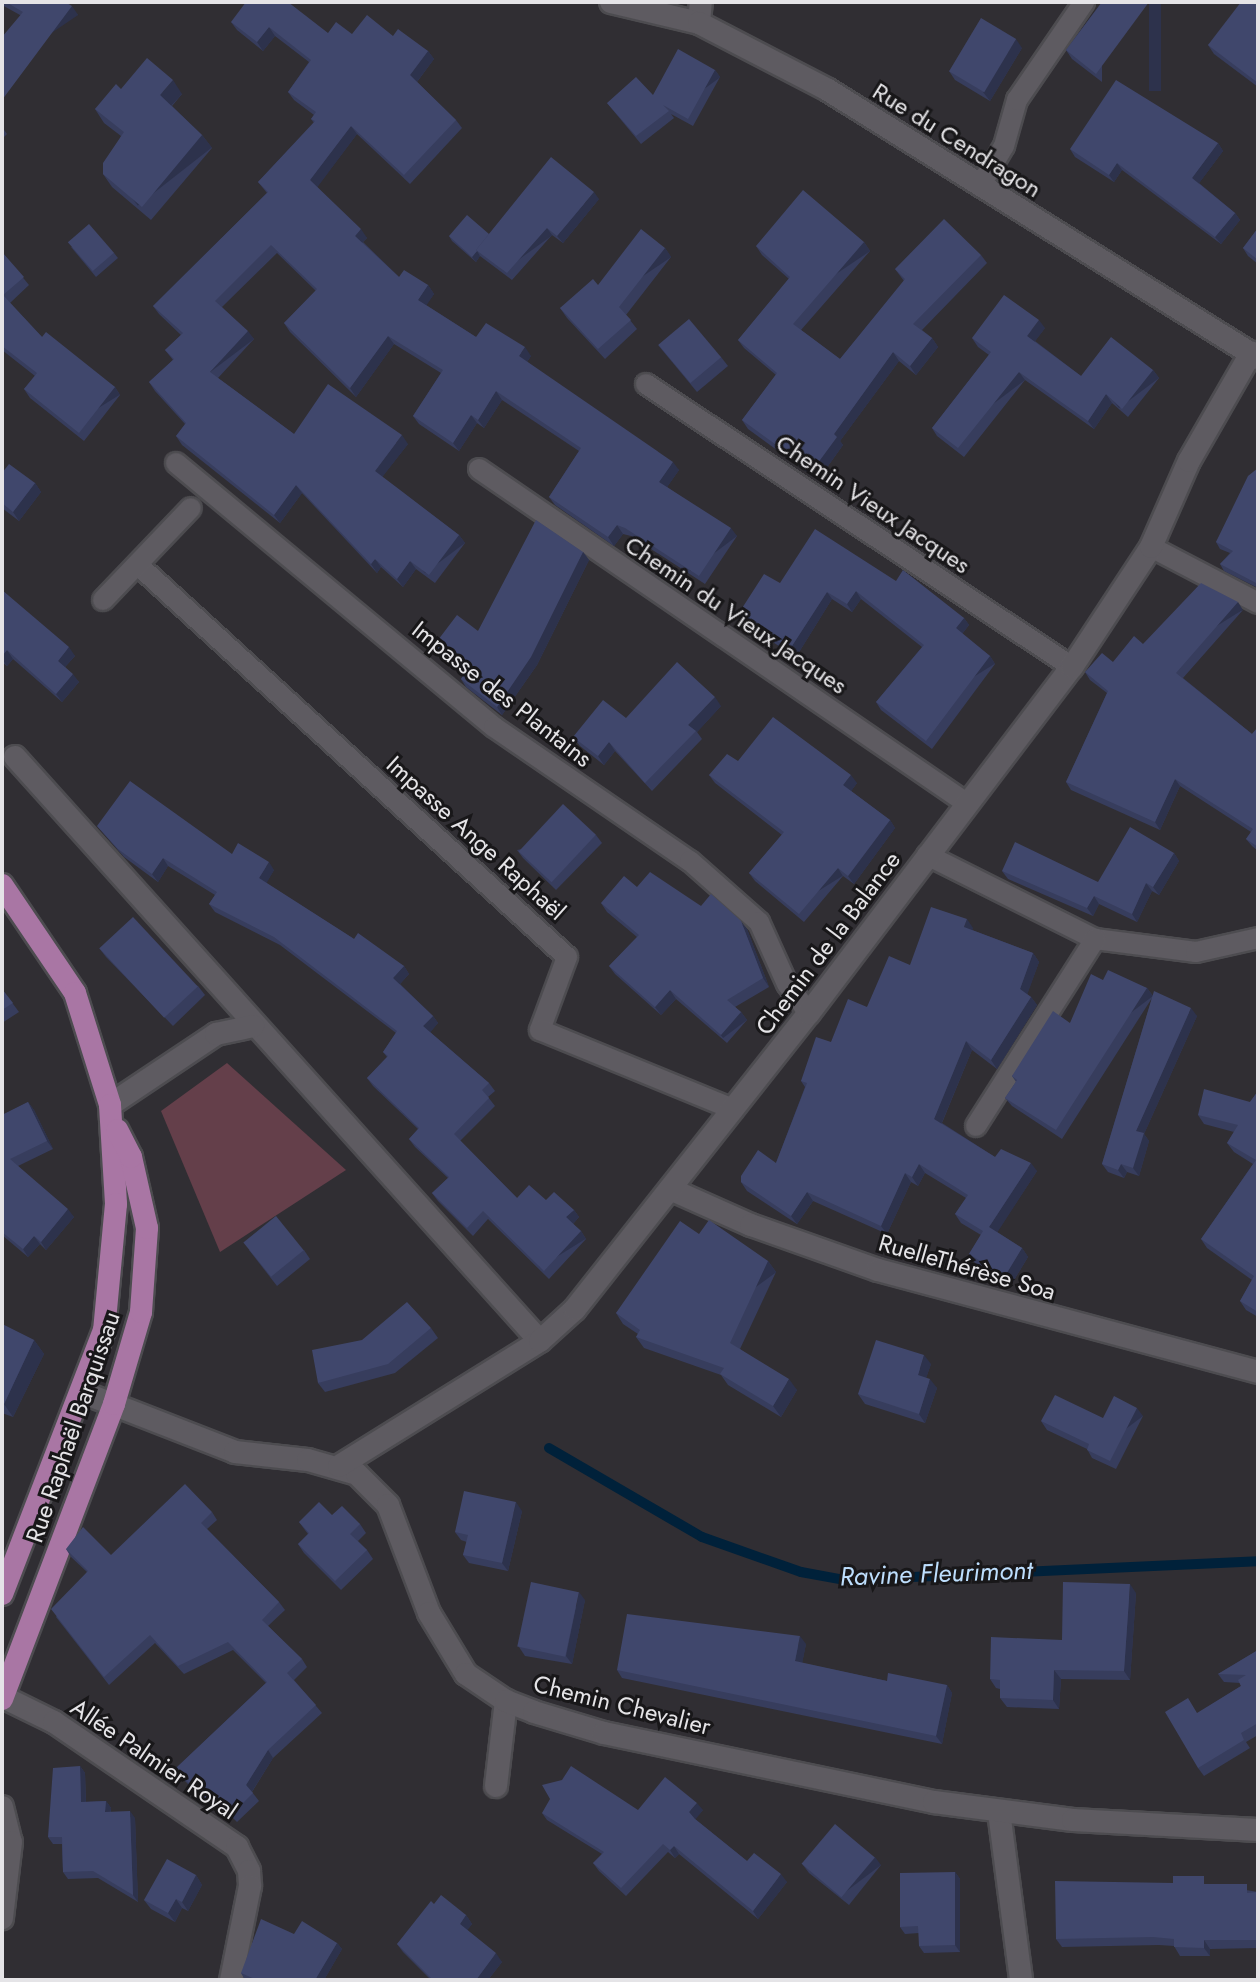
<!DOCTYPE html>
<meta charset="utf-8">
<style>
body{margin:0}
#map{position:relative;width:1260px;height:1982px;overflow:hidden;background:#302e33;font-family:Jost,sans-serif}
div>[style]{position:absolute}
.green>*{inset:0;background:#643f4a}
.stream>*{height:10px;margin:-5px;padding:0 5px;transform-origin:5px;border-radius:5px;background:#00213a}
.roads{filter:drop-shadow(2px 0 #4d4c50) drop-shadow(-2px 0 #4d4c50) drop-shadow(0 2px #4d4c50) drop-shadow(0 -2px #4d4c50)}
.service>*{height:20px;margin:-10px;padding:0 10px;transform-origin:10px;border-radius:10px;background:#5e5b61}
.minor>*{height:22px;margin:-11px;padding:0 11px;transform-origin:11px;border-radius:11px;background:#5e5b61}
.tertiary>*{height:22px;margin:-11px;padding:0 11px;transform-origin:11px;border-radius:11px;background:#5e5b61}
.secondary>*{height:22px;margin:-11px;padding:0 11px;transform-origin:11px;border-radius:11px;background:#5e5b61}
.primary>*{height:22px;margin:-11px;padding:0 11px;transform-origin:11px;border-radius:11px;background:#a976a4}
.wall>*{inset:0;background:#373d5d}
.shaded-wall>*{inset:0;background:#2d324c;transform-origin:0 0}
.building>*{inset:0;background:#40476c;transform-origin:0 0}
span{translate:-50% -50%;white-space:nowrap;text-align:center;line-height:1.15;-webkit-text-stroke:6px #181719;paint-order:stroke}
.street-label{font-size:24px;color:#e5e4e7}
.water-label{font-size:26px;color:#bddefd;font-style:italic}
.frame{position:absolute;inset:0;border:4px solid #e5e4e7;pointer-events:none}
</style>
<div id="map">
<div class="green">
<div style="clip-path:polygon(227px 1063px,346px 1170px,220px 1252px,161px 1111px)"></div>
</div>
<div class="stream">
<div style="left:549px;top:1448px;width:177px;rotate:30.2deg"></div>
<div style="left:702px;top:1537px;width:105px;rotate:19.5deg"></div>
<div style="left:801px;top:1572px;width:45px;rotate:10.3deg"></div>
<div style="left:845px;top:1580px;width:413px;rotate:-2.6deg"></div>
</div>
<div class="roads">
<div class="service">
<div style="left:980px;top:186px;width:47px;rotate:-59deg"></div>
<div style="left:1004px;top:146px;width:48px;rotate:-74.2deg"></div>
<div style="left:1017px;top:100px;width:119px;rotate:-55.6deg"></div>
<div style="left:646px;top:384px;width:511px;rotate:33.6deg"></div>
<div style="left:176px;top:463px;width:413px;rotate:39.7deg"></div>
<div style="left:494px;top:727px;width:237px;rotate:34.4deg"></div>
<div style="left:690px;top:861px;width:92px;rotate:41.5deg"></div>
<div style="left:759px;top:922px;width:68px;rotate:65.7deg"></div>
<div style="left:787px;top:984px;width:36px;rotate:53deg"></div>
<div style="left:479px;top:469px;width:589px;rotate:34.42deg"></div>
<div style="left:1151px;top:547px;width:121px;rotate:27.6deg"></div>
<div style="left:138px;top:565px;width:581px;rotate:42.42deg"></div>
<div style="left:567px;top:957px;width:78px;rotate:110.3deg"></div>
<div style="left:540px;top:1030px;width:209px;rotate:22.3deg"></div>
<div style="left:103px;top:600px;width:127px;rotate:-46.3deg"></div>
<div style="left:927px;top:855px;width:188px;rotate:26.6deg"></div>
<div style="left:1095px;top:939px;width:102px;rotate:7.3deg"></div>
<div style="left:1196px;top:952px;width:64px;rotate:-12.7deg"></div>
<div style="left:976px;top:1126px;width:222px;rotate:-57.5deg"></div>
</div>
<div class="minor">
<div style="left:699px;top:23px;width:21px;rotate:-85deg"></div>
<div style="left:15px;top:757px;width:785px;rotate:48.05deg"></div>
<div style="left:110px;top:1105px;width:128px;rotate:-33.8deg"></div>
<div style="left:216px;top:1034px;width:38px;rotate:-12deg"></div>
<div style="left:670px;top:1189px;width:89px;rotate:24deg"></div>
<div style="left:751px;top:1225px;width:135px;rotate:19.5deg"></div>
<div style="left:878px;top:1270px;width:393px;rotate:15deg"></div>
<div style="left:3px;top:1697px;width:57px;rotate:26.1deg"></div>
<div style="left:54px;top:1722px;width:222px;rotate:34.3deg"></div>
<div style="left:237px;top:1847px;width:27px;rotate:63deg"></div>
<div style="left:249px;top:1871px;width:15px;rotate:86deg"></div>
<div style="left:250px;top:1886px;width:96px;rotate:101.4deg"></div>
<div style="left:496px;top:1786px;width:86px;rotate:-83.3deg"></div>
<div style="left:2px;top:1807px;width:36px;rotate:76deg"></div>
<div style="left:11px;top:1842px;width:77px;rotate:96.8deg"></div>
<div style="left:999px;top:1812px;width:169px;rotate:82.5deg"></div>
</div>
<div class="tertiary">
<div style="left:84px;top:1393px;width:162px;rotate:21.3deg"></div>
<div style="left:235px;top:1452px;width:73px;rotate:6.3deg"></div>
<div style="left:308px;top:1460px;width:51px;rotate:15.9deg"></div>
<div style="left:357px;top:1474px;width:44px;rotate:45deg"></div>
<div style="left:388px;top:1505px;width:116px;rotate:69.2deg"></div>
<div style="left:429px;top:1613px;width:71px;rotate:58.8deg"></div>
<div style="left:466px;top:1674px;width:48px;rotate:34deg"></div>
<div style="left:506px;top:1701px;width:30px;rotate:21deg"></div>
<div style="left:534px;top:1712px;width:73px;rotate:16.7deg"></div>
<div style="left:604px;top:1733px;width:337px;rotate:11.8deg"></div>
<div style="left:934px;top:1802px;width:140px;rotate:7.4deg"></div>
<div style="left:1073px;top:1820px;width:185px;rotate:3.1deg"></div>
<div style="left:339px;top:1466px;width:237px;rotate:-31.9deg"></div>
<div style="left:540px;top:1341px;width:47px;rotate:-42.4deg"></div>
<div style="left:575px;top:1309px;width:377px;rotate:-51.7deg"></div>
<div style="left:809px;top:1013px;width:435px;rotate:-52.8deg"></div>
<div style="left:1072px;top:667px;width:144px;rotate:-56.6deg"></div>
<div style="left:1151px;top:547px;width:94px;rotate:-66.2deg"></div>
<div style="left:1189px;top:461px;width:125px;rotate:-60.1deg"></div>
</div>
<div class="secondary">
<div style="left:611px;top:2px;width:90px;rotate:13.4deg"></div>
<div style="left:699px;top:23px;width:145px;rotate:27.4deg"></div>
<div style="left:828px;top:90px;width:507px;rotate:31.93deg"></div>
</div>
<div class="primary">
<div style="left:2px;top:885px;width:130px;rotate:55.9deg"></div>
<div style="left:75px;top:993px;width:117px;rotate:72.6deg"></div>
<div style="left:110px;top:1105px;width:99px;rotate:86.5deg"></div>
<div style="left:116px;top:1204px;width:127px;rotate:95.4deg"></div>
<div style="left:104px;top:1330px;width:283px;rotate:111.1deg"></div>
<div style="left:2px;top:1699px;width:316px;rotate:-69.2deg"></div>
<div style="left:114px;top:1404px;width:96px;rotate:-73.6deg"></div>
<div style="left:141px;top:1312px;width:84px;rotate:-85.9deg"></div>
<div style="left:147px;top:1228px;width:73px;rotate:-102.7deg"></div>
<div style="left:131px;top:1157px;width:30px;rotate:-117deg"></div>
</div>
</div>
<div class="wall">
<div style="clip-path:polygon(2px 2px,65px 2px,78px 15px,20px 15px,2px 5px)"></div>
<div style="clip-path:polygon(1102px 2px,1102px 82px,1072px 59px,1066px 50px)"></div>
<div style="clip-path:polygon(1258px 2px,1258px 87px,1214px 54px,1208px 45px)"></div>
<div style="clip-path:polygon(231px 22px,328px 33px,393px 36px,428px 51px,434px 59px,417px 82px,456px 120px,462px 128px,410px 184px,357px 134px,317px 187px,367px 238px,363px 242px,399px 277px,428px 285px,434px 294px,426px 305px,476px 337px,531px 356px,527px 362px,679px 470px,667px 487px,737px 536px,705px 584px,631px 536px,623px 534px,614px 546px,555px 505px,549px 497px,579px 451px,502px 400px,484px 428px,477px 423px,459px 451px,419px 424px,413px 416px,441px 373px,394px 344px,356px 397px,290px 332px,284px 323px,316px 291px,277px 253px,222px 307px,254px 339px,218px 378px,294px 434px,408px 444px,382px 477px,459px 535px,465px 543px,435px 583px,416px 569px,403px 587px,381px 567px,377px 573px,302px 493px,280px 523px,182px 445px,176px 436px,185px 424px,155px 391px,149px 382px,173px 360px,165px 350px,181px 335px,159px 314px,153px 306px,267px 193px,258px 182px,314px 123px,311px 119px,314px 115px,294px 100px,288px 92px,309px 62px,275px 36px,263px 51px,237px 30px)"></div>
<div style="clip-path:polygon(1022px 48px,990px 101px,955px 80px,949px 71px)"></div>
<div style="clip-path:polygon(715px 70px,720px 77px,693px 126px,671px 114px,674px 118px,641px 144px,607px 103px,653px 95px)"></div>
<div style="clip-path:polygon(121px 89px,182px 94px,172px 106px,202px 135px,212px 148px,151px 220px,112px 187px,103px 174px,121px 136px,104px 123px,95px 109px)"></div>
<div style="clip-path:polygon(2px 127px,7px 134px,2px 139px)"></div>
<div style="clip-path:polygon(1218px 143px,1223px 151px,1199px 183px,1235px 213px,1240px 220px,1221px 244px,1122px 170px,1114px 182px,1075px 157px,1070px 149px)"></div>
<div style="clip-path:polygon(599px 199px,563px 243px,552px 235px,512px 280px,480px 256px,476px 262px,452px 241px,449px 236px,489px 234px)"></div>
<div style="clip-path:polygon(1258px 228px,1258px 264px,1248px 256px,1243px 248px)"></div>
<div style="clip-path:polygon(864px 242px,870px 251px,801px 330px,840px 359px,904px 281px,895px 269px,981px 255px,987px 263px,922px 330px,932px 338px,938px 347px,916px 375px,899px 361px,840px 441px,843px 445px,818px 480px,748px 429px,742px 420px,776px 375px,744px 348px,738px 340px,789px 279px,762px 255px,756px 246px)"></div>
<div style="clip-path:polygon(71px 247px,114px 253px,118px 258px,96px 277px)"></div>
<div style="clip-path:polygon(665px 248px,671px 257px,626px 315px,637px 329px,605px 359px,567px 318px,560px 308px)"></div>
<div style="clip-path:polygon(2px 252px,29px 285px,10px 303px,42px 337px,115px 387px,120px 395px,84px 441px,30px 398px,24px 389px,35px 376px,2px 350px)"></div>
<div style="clip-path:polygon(1045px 328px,1035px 341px,1081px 376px,1153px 370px,1159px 378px,1128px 417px,1112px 403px,1094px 429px,1025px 380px,964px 457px,937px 436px,932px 428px,989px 355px,978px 347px,972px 338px)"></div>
<div style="clip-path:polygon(658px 345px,721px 357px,728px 366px,697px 392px)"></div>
<div style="clip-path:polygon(1258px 468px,1258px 588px,1224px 571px,1220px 564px,1230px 553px,1220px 549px,1216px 542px)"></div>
<div style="clip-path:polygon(2px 473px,35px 483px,41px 492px,19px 521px,2px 508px)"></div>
<div style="clip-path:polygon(583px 552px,589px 560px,537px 665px,502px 715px,466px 687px,461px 679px,467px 671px,441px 652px,435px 644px,478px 631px)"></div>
<div style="clip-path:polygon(896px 581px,964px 618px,969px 625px,962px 634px,990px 656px,995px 664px,932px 749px,881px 710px,876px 702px,922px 647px,861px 599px,852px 612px,832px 599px,796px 657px,743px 623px,737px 616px,780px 583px)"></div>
<div style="clip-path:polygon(2px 590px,75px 656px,65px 667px,79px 682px,62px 702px,13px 659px,7px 666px,2px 662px)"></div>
<div style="clip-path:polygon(1243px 610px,1183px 678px,1252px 734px,1258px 727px,1258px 851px,1252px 846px,1246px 839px,1251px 832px,1180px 786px,1160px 830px,1071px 790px,1066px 782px,1107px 693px,1090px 680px,1085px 672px,1113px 662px,1143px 644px)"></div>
<div style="clip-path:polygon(721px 706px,697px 732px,702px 739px,652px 791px,615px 751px,604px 765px,580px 746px,573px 737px,626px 718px)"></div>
<div style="clip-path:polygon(738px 761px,857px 783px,851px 791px,890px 820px,895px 828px,854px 884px,843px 876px,804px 922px,755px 881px,749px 873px,782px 835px,715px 783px,709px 775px)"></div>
<div style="clip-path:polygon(97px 826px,232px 854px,274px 870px,266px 883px,354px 939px,404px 966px,409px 974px,400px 984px,433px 1016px,438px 1023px,430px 1032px,489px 1083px,495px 1091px,488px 1097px,495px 1106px,460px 1141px,517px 1198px,546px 1200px,574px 1210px,579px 1217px,573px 1224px,581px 1231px,586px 1239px,549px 1279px,488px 1219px,473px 1236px,438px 1201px,432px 1193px,448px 1178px,415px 1147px,409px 1139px,418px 1129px,373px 1086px,367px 1078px,387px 1057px,383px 1052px,396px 1033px,280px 945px,215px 912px,209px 904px,215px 895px,168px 866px,158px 882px,124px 857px)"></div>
<div style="clip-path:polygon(596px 835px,602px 843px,556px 890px,523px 858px,517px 850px)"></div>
<div style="clip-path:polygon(1174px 853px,1179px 861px,1159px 895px,1152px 891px,1137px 922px,1099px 904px,1093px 916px,1008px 879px,1002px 871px,1098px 882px)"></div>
<div style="clip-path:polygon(637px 887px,701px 906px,747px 929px,769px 987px,735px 1007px,741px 1012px,747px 1020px,727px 1043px,676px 999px,661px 1015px,615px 974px,609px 966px,637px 937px,607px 912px,601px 903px)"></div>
<div style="clip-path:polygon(973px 928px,972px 930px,1033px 953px,1039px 962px,1027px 994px,1031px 997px,1037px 1005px,997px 1069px,972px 1050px,942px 1123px,995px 1157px,1037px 1171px,997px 1232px,1022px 1248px,1028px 1257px,1011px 1285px,975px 1263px,969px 1254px,981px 1235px,961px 1223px,955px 1214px,966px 1198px,925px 1173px,918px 1186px,911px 1182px,887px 1234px,813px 1201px,797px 1224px,747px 1191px,741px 1182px,776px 1163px,805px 1087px,801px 1081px,831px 1042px,910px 965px)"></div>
<div style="clip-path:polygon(99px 948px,198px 986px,205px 995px,173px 1026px,106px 957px)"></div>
<div style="clip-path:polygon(1103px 980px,1147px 988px,1153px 996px,1197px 1016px,1144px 1134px,1149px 1141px,1139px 1176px,1127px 1172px,1124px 1178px,1108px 1172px,1102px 1164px,1152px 998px,1062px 1139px,1012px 1106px,1005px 1098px,1016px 1082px,1012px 1076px,1070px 1023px)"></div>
<div style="clip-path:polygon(2px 989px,19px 1012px,2px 1023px)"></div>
<div style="clip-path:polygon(1258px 1091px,1258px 1317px,1246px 1310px,1240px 1301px,1252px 1280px,1207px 1248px,1201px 1239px,1253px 1164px,1234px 1152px,1227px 1143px,1234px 1132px,1204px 1124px,1198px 1115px,1250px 1102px)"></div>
<div style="clip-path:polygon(28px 1102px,34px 1110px,53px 1149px,18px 1166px,74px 1217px,46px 1250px,40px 1244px,28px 1257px,2px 1235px,2px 1115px)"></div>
<div style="clip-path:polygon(699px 1234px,768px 1261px,776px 1272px,740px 1349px,797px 1390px,781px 1417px,728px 1385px,721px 1375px,644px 1348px,636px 1337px,638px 1334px,623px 1324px,616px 1313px)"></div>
<div style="clip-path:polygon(249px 1250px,304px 1250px,310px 1259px,277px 1286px)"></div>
<div style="clip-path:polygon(2px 1324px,34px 1340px,44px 1354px,13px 1417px,2px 1413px)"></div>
<div style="clip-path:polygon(431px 1328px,438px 1338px,395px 1373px,325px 1392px,318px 1383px)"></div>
<div style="clip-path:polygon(931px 1364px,926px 1378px,937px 1388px,925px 1423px,865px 1404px,858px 1394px)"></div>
<div style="clip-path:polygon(1143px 1416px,1116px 1469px,1092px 1458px,1087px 1449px,1047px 1430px,1041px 1421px)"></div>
<div style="clip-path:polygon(522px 1511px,508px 1571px,469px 1563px,463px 1555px,467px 1542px,461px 1540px,455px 1532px)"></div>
<div style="clip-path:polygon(212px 1512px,217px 1520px,207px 1529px,279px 1602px,285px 1610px,268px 1626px,302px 1659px,307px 1667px,294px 1680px,322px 1713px,273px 1758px,252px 1792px,259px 1801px,237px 1822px,218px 1803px,213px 1809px,181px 1777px,175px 1769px,266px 1683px,233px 1650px,184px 1674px,155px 1643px,109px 1685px,56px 1617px,87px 1572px,71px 1557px,66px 1549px,111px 1555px)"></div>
<div style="clip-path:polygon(332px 1515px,360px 1524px,366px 1533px,358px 1541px,367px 1550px,373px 1559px,341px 1590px,304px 1553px,298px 1544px,308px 1534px,299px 1522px)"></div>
<div style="clip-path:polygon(1136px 1593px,1130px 1680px,1061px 1679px,1059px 1709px,1007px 1707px,1000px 1698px,1000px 1689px,996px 1688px,990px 1679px,1062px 1640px)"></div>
<div style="clip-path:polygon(585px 1600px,572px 1664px,525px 1656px,519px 1647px)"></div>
<div style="clip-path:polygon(806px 1644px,802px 1663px,887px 1681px,947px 1685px,952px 1693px,942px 1744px,622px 1678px,617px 1670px)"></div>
<div style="clip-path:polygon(1258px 1650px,1258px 1735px,1246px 1742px,1250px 1748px,1204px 1776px,1198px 1768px,1198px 1713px,1241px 1686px,1240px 1683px,1224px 1682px,1218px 1674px)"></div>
<div style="clip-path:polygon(80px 1766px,85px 1773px,86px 1802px,106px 1801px,111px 1808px,111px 1812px,135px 1818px,138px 1902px,98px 1878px,68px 1879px,63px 1872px,62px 1844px,53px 1844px,48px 1837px)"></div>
<div style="clip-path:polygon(638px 1810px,703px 1810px,695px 1819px,747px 1861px,787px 1882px,758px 1919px,679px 1854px,675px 1858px,668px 1852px,626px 1896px,599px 1871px,593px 1863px,602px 1854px,547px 1820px,542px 1813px)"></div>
<div style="clip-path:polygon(803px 1865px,881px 1865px,849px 1905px,809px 1873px)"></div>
<div style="clip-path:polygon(955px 1872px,960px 1879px,960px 1952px,924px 1953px,919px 1946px,919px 1933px,905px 1934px,900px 1927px)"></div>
<div style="clip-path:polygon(196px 1875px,202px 1885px,188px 1911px,182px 1908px,175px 1922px,151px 1909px,144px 1900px)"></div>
<div style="clip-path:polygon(1210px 1884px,1258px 1892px,1258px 1948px,1210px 1949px,1210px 1956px,1180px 1956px,1174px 1946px,1159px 1945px,1062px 1947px,1056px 1939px)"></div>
<div style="clip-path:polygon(434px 1904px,466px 1915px,472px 1924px,467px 1930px,502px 1962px,488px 1980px,431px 1980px,403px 1952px,397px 1944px)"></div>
<div style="clip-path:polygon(294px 1934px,337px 1943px,342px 1949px,324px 1980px,245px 1980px,241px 1973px)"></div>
</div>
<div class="shaded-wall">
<div style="left:1149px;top:2px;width:12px;height:89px"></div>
<div style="left:72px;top:6px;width:11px;height:117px;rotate:56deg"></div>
<div style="clip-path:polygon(269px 27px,275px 36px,263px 51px,257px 42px)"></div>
<div style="clip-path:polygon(1016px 39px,1022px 48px,990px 101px,983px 92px)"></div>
<div style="clip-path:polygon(428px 51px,434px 59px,416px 83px,410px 75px)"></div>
<div style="left:715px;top:70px;width:9px;height:56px;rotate:54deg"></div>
<div style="clip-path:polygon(173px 80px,182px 94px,169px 108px,160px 95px)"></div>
<div style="clip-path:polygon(351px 126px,357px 134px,316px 189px,310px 180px)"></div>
<div style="left:202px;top:135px;width:16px;height:94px;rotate:52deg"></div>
<div style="clip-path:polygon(1218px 143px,1223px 151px,1197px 186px,1192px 178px)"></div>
<div style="clip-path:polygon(1117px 163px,1122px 170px,1114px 182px,1109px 175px)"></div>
<div style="clip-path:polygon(594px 192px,599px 199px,563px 243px,557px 236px)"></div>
<div style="clip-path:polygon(1235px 213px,1240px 220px,1221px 244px,1215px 237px)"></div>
<div style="left:547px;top:228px;width:9px;height:60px;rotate:54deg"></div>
<div style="clip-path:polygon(361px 229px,367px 238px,361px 244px,355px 236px)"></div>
<div style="left:864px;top:242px;width:11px;height:108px;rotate:56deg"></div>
<div style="left:665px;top:248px;width:11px;height:75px;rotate:56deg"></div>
<div style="clip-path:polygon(477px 251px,480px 256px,476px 262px,472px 257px)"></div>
<div style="clip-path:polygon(428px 285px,434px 294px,424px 309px,418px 300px)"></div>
<div style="clip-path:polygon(1039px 320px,1045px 328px,1033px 344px,1027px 336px)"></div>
<div style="left:248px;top:331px;width:10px;height:56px;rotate:53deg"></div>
<div style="clip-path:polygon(388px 336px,394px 344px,356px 397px,350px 388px)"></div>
<div style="clip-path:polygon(932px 338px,938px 347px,916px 375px,910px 366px)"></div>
<div style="clip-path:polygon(525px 347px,531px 356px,525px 365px,519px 356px)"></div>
<div style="clip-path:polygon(893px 352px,899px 361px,840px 441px,843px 445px,818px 480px,812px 471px,834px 434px)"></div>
<div style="left:1153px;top:370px;width:10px;height:50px;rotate:53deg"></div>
<div style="left:1019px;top:372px;width:10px;height:97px;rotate:53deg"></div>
<div style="left:115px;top:387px;width:9px;height:58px;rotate:58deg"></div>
<div style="clip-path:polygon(496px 391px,502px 400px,484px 428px,478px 420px)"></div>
<div style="clip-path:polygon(1106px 394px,1112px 403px,1094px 429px,1088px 421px)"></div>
<div style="clip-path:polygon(471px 415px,477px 423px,459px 451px,453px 443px)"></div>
<div style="clip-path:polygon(402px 435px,408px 444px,380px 480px,375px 471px)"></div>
<div style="clip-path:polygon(673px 462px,679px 470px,665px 490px,659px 482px)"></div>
<div style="clip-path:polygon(35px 483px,41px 492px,19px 521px,13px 512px)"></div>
<div style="clip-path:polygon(296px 485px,302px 493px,280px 523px,274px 515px)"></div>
<div style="clip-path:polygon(617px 525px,623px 534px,614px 546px,608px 537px)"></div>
<div style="left:731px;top:528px;width:10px;height:58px;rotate:53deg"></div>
<div style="left:459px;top:535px;width:10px;height:50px;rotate:53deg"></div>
<div style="clip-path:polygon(583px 552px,589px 560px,537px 665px,502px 715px,497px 707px)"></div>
<div style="clip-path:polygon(375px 559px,381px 567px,377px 573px,371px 564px)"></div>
<div style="clip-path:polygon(410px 561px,416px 569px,403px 587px,397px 579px)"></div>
<div style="clip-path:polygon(856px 591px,861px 599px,852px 612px,847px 604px)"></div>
<div style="clip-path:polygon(827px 592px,832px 599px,796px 657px,790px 649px)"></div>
<div style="left:1238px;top:602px;width:9px;height:94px;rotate:58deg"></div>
<div style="clip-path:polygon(964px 618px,969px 625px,961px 635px,956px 628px)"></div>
<div style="clip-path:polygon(69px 647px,75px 656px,63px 669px,58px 661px)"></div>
<div style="clip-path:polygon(7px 650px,13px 659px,7px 666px,2px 659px,2px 656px)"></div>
<div style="left:990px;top:656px;width:9px;height:106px;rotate:58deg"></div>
<div style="clip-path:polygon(73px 674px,79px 682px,62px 702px,56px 694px)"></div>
<div style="clip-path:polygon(715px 697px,721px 706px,697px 732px,688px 725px)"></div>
<div style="clip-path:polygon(609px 742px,615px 751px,604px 765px,598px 756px)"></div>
<div style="clip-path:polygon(851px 775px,857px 783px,849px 794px,843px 785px)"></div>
<div style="clip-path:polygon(1175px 779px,1180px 786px,1160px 830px,1155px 822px)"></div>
<div style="clip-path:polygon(890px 820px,895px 828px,854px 884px,848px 876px)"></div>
<div style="clip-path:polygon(1174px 853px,1179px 861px,1159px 895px,1153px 887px)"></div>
<div style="clip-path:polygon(163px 858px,168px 866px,158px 882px,152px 874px)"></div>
<div style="clip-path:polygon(269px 862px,274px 870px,265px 886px,259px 878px)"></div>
<div style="left:838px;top:868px;width:9px;height:60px;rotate:58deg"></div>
<div style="clip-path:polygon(1146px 883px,1152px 891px,1137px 922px,1132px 914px)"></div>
<div style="clip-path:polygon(1094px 896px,1099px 904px,1093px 916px,1087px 908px)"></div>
<div style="clip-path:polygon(967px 919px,973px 928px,970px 936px,964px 927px)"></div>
<div style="clip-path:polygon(741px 921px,747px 929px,769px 987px,763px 978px)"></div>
<div style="clip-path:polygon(1033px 953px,1039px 962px,1026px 998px,1020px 989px)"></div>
<div style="clip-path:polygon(404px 966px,409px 974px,398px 986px,393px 978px)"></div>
<div style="left:1147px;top:988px;width:10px;height:169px;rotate:53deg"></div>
<div style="clip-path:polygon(670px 990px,676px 999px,661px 1015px,655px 1007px)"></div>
<div style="clip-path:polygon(1031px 997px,1037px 1005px,997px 1069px,991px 1060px)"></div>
<div style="clip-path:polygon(1191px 1008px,1197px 1016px,1144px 1134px,1149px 1141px,1139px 1176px,1133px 1168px,1136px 1131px)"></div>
<div style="left:741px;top:1012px;width:10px;height:30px;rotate:53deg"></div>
<div style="clip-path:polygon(433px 1016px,438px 1023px,429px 1034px,423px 1026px)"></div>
<div style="clip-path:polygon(966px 1041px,972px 1050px,940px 1127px,934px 1119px)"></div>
<div style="clip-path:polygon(28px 1102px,34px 1110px,53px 1149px,47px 1141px)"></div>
<div style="clip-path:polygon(1031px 1163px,1037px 1171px,995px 1236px,989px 1227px)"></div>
<div style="clip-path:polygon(919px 1164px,925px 1173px,918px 1186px,912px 1177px)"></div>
<div style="clip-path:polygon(1121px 1164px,1127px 1172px,1124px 1178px,1118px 1170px)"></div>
<div style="clip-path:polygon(905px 1173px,911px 1182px,887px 1234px,881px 1226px)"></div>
<div style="clip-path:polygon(807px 1192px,813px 1201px,797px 1224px,791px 1216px)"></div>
<div style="clip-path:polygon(68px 1209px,74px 1217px,46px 1250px,41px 1242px)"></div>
<div style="clip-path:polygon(574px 1210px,579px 1217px,572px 1225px,566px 1217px)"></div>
<div style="left:581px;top:1231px;width:9px;height:54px;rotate:58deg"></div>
<div style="clip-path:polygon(34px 1236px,40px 1244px,28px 1257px,23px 1249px)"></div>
<div style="clip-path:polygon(1022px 1248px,1028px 1257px,1011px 1285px,1005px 1276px)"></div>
<div style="left:768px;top:1261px;width:14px;height:90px;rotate:54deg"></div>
<div style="clip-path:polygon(34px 1340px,44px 1354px,13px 1417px,4px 1404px)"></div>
<div style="clip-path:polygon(924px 1355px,931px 1364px,924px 1384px,918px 1375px)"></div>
<div style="clip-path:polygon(789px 1379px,797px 1390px,781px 1417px,773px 1406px)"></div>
<div style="clip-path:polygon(930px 1379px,937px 1388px,925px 1423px,919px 1414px)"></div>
<div style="left:1137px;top:1408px;width:10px;height:59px;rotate:53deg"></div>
<div style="clip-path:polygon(516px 1502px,522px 1511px,508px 1571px,502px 1563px)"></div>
<div style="clip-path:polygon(1130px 1584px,1136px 1593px,1130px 1680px,1124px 1671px)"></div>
<div style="clip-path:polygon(579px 1592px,585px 1600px,572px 1664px,566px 1656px)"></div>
<div style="clip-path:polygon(800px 1636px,806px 1644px,801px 1669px,795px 1661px)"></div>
<div style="clip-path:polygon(1054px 1670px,1061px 1679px,1059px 1709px,1053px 1700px)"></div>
<div style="clip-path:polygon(947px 1685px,952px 1693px,942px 1744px,936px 1736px)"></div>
<div style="clip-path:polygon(268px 1750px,273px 1758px,251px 1793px,246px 1785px)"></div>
<div style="clip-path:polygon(80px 1766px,85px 1773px,86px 1809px,81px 1802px)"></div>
<div style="clip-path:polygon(106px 1801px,111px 1808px,110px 1819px,105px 1812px)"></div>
<div style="clip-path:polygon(697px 1803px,703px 1810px,695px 1820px,689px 1812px)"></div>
<div style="clip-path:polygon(130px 1811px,135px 1818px,138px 1902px,133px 1895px)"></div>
<div style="clip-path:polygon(674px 1846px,679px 1854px,675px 1858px,670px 1850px)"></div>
<div style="left:875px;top:1857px;width:10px;height:51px;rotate:53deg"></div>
<div style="clip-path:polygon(955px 1872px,960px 1879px,960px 1952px,955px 1945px)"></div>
<div style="clip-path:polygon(781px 1874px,787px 1882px,758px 1919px,753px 1911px)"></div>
<div style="clip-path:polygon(196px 1875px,202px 1885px,188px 1911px,182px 1902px)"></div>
<div style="clip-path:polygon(176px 1899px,182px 1908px,175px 1922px,168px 1913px)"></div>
<div style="clip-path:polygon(466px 1915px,472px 1924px,466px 1932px,460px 1924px)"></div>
<div style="clip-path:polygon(1204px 1940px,1210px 1949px,1210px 1956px,1204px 1948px)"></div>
<div style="clip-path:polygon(337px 1943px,342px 1949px,324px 1980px,315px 1980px)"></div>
<div style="clip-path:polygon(496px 1953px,502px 1962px,488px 1980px,476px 1980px)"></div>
</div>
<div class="building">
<div style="clip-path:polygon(6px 2px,65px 2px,72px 6px,2px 100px,2px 37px,23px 12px)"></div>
<div style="clip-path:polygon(246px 2px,288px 2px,328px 33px,336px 22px,352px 34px,367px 15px,393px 36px,398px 29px,428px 51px,410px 75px,456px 120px,404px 175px,351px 126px,310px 180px,361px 229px,355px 236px,399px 277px,404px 270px,428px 285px,418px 300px,476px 337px,486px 323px,525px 347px,519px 356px,673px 462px,659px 482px,731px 528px,699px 576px,625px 528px,617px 525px,608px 537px,549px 497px,581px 448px,496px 391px,478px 420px,471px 415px,453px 443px,413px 416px,443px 370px,388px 336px,350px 388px,284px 323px,317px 289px,271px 245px,215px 301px,248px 331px,210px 372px,294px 434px,328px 384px,402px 435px,375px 471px,459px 535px,429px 575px,410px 561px,397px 579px,375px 559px,371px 564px,296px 485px,274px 515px,176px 436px,186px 423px,149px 382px,174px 359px,165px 350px,183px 333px,153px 306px,268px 192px,258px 182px,315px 121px,311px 119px,316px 112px,288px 92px,311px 60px,269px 27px,257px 42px,231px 22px)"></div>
<div style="clip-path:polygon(1102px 2px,1149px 2px,1096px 74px,1066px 50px)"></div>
<div style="clip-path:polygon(1241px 2px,1258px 2px,1258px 83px,1208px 45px)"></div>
<div style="left:981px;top:18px;width:41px;height:62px;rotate:31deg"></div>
<div style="clip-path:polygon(678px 49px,715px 70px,688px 119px,663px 105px,669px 111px,636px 136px,607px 103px,636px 77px,653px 95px)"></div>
<div style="clip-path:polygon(147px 58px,173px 80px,160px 95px,202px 135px,142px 207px,103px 174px,103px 163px,124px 132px,95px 109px,116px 84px,121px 89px)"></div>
<div style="clip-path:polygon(1116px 80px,1218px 143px,1192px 178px,1235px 213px,1215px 237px,1117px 163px,1109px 175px,1070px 149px)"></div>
<div style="clip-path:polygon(551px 157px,594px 192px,557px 236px,547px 228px,507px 273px,476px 250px)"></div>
<div style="clip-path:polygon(803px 190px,864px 242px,793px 324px,840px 359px,905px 279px,895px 269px,944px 219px,981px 255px,913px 324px,932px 338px,910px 366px,893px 352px,834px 434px,837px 437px,812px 471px,742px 420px,777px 373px,738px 340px,790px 277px,756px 246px)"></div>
<div style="clip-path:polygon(467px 215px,489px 234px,476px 250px,477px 251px,472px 257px,449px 236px)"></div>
<div style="left:89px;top:224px;width:38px;height:28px;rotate:49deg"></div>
<div style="clip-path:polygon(1258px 228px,1258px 260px,1243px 248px)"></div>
<div style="clip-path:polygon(641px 229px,665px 248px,619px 307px,631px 320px,598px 349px,560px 308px,593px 279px,598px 285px)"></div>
<div style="clip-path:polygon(2px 252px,24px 277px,3px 295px,42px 337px,46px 332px,115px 387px,79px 433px,24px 389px,37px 373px,2px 346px)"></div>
<div style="clip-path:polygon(1004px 295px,1039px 320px,1027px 336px,1081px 376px,1111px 337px,1153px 370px,1122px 409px,1106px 394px,1088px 421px,1019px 372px,958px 448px,932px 428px,991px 352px,972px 338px)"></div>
<div style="left:689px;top:319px;width:50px;height:40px;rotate:50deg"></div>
<div style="clip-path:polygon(9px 464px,35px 483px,13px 512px,2px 503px,2px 473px)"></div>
<div style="clip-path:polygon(1258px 468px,1258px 582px,1256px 583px,1220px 564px,1233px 551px,1216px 542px,1248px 476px)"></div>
<div style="clip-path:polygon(536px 520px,583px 552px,531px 657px,497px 707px,461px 679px,468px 668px,435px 644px,457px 615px,478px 631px)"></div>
<div style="clip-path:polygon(815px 529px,896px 581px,903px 570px,964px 618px,956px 628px,990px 656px,926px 741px,876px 702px,924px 645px,856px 591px,847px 604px,827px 592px,790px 649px,737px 616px,764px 574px,780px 583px)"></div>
<div style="clip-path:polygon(1201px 583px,1238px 602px,1176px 673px,1252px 734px,1258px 727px,1258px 847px,1246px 839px,1253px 829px,1175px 779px,1155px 822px,1066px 782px,1108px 691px,1085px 672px,1102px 653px,1113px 662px,1134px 636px,1143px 644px)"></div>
<div style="clip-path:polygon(2px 590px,69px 647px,58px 661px,73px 674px,56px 694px,7px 650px,2px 656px)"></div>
<div style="clip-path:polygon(677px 662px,715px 697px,688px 725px,696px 731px,645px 783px,609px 742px,598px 756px,573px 737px,603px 700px,626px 718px)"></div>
<div style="clip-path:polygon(773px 717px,851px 775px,843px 785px,890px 820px,848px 876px,838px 868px,799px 914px,749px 873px,784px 832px,709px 775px,727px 754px,738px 761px)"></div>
<div style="clip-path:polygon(130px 781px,232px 854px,238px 843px,269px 862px,259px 878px,354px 939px,358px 933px,404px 966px,393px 978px,433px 1016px,423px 1026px,489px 1083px,482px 1090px,489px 1098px,454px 1134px,517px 1198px,529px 1185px,546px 1200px,554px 1192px,574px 1210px,566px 1217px,581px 1231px,544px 1271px,483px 1211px,467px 1228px,432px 1193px,449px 1177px,409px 1139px,419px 1128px,367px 1078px,388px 1056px,383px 1052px,397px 1031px,274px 937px,209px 904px,217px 892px,163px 858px,152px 874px,118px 849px,97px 826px)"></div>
<div style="left:563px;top:804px;width:45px;height:65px;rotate:43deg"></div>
<div style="clip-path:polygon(1130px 827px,1174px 853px,1153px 887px,1146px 883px,1132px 914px,1094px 896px,1087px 908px,1002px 871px,1015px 842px,1098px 882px)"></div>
<div style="clip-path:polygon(650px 872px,701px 906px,711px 894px,741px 921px,763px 978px,727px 1000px,741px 1012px,721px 1035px,670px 990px,655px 1007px,609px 966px,639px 935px,601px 903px,624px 876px,637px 887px)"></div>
<div style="clip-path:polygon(931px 907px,967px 919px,964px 927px,1033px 953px,1020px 989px,1031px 997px,991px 1060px,966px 1041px,934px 1119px,995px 1157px,1001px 1149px,1031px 1163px,989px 1227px,1022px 1248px,1005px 1276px,969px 1254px,983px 1231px,955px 1214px,968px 1195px,919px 1164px,912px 1177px,905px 1173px,881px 1226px,807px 1192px,791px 1216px,741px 1182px,741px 1176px,758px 1150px,776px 1163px,807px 1083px,801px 1081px,816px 1037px,831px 1042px,848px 999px,867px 1007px,889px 956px,910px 965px)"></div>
<div style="left:133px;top:917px;width:95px;height:46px;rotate:47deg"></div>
<div style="clip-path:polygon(1108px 970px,1147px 988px,1056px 1130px,1005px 1098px,1017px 1080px,1012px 1076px,1053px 1011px,1070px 1023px,1091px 974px,1103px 980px)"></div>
<div style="clip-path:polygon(2px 989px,13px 1003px,2px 1010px)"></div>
<div style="clip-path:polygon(1154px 991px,1191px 1008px,1136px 1131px,1144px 1133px,1133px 1168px,1121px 1164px,1118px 1170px,1102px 1164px)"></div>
<div style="clip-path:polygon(1204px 1089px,1250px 1102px,1258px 1091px,1258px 1235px,1257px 1237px,1258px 1238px,1258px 1312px,1240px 1301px,1254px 1276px,1201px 1239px,1256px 1160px,1227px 1143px,1238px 1125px,1198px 1115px)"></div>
<div style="clip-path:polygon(28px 1102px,47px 1141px,10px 1159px,68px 1209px,41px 1242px,34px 1236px,23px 1249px,2px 1232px,2px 1115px)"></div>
<div style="left:276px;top:1216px;width:44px;height:42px;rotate:51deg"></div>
<div style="clip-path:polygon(709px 1220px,768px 1261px,730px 1343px,789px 1379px,773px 1406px,720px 1374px,724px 1368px,636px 1337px,640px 1330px,616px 1313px,680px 1221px,699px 1234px)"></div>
<div style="clip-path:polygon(407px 1302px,431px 1328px,388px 1364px,318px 1383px,312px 1350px,362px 1340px)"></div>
<div style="clip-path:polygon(2px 1324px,34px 1340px,4px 1404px,2px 1403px)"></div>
<div style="clip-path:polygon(876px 1340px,924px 1355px,918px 1375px,930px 1379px,919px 1414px,858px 1394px)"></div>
<div style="clip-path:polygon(1055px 1395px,1103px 1418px,1114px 1396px,1137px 1408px,1110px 1461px,1087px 1450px,1089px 1444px,1041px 1421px)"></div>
<div style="clip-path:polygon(185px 1484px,212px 1512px,201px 1523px,279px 1602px,262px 1620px,302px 1659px,287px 1673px,316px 1705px,268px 1750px,246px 1785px,253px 1793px,232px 1814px,213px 1796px,207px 1801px,175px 1769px,267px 1682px,228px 1642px,178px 1666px,150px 1635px,104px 1677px,51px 1609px,88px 1571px,66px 1549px,83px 1527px,111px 1555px)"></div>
<div style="clip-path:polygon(464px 1491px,516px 1502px,502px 1563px,463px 1555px,468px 1535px,455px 1532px)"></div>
<div style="clip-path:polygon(319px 1502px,332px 1515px,342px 1506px,360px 1524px,350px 1534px,367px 1550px,335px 1581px,298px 1544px,309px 1533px,299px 1522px)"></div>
<div style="left:531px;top:1582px;width:49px;height:66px;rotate:12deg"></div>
<div style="clip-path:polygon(1063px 1582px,1130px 1584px,1124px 1671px,1054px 1670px,1053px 1700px,1000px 1698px,1000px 1680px,990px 1679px,991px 1637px,1062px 1640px)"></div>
<div style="clip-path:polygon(627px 1614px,800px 1636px,795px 1661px,887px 1681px,888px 1673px,947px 1685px,936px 1736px,617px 1670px)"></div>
<div style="clip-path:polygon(1258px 1650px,1258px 1723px,1241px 1733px,1244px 1740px,1198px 1768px,1165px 1712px,1188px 1698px,1197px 1713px,1241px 1686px,1238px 1680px,1246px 1675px,1218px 1674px)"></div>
<div style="clip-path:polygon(80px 1766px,81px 1802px,106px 1801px,105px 1812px,130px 1811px,133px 1895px,93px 1871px,63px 1872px,62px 1837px,48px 1837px,53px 1768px)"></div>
<div style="clip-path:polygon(571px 1766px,638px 1810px,665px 1777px,697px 1803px,689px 1812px,695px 1819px,747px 1861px,754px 1853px,781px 1874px,753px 1911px,674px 1846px,670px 1850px,663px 1844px,621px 1888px,593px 1863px,604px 1852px,542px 1813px,550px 1799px,542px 1785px,562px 1780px)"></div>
<div style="left:835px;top:1824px;width:52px;height:52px;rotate:40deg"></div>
<div style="clip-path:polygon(167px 1859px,196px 1875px,182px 1902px,176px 1899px,168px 1913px,144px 1900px)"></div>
<div style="clip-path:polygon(955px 1872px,955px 1945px,919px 1946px,918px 1926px,900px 1927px,900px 1873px)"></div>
<div style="clip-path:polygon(1173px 1876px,1204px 1876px,1204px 1884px,1247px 1884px,1247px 1893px,1258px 1892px,1258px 1940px,1204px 1940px,1204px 1948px,1174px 1947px,1174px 1939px,1153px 1937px,1056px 1939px,1055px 1881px,1173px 1883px)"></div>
<div style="clip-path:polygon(441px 1895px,466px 1915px,460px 1924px,496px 1953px,476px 1980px,433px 1980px,397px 1944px,431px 1901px,434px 1904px)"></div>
<div style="clip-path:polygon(261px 1919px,294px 1934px,302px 1921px,337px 1943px,315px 1980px,257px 1980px,241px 1973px)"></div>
</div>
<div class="street-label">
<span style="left:957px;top:140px;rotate:32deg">Rue du Cendragon</span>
<span style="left:873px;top:504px;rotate:34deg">Chemin Vieux Jacques</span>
<span style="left:736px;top:615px;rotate:34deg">Chemin du Vieux Jacques</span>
<span style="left:502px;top:694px;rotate:38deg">Impasse des Plantains</span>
<span style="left:476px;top:838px;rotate:42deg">Impasse Ange Raphaël</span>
<span style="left:828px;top:943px;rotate:-53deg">Chemin de la Balance</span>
<span style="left:967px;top:1267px;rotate:16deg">RuelleThérèse Soa</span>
<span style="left:73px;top:1427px;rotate:-71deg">Rue Raphaël Barquissau</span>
<span style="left:622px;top:1705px;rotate:14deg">Chemin Chevalier</span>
<span style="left:154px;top:1759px;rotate:34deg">Allée Palmier Royal</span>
</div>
<div class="water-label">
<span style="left:936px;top:1574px;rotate:-2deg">Ravine Fleurimont</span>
</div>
<div class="frame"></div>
</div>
